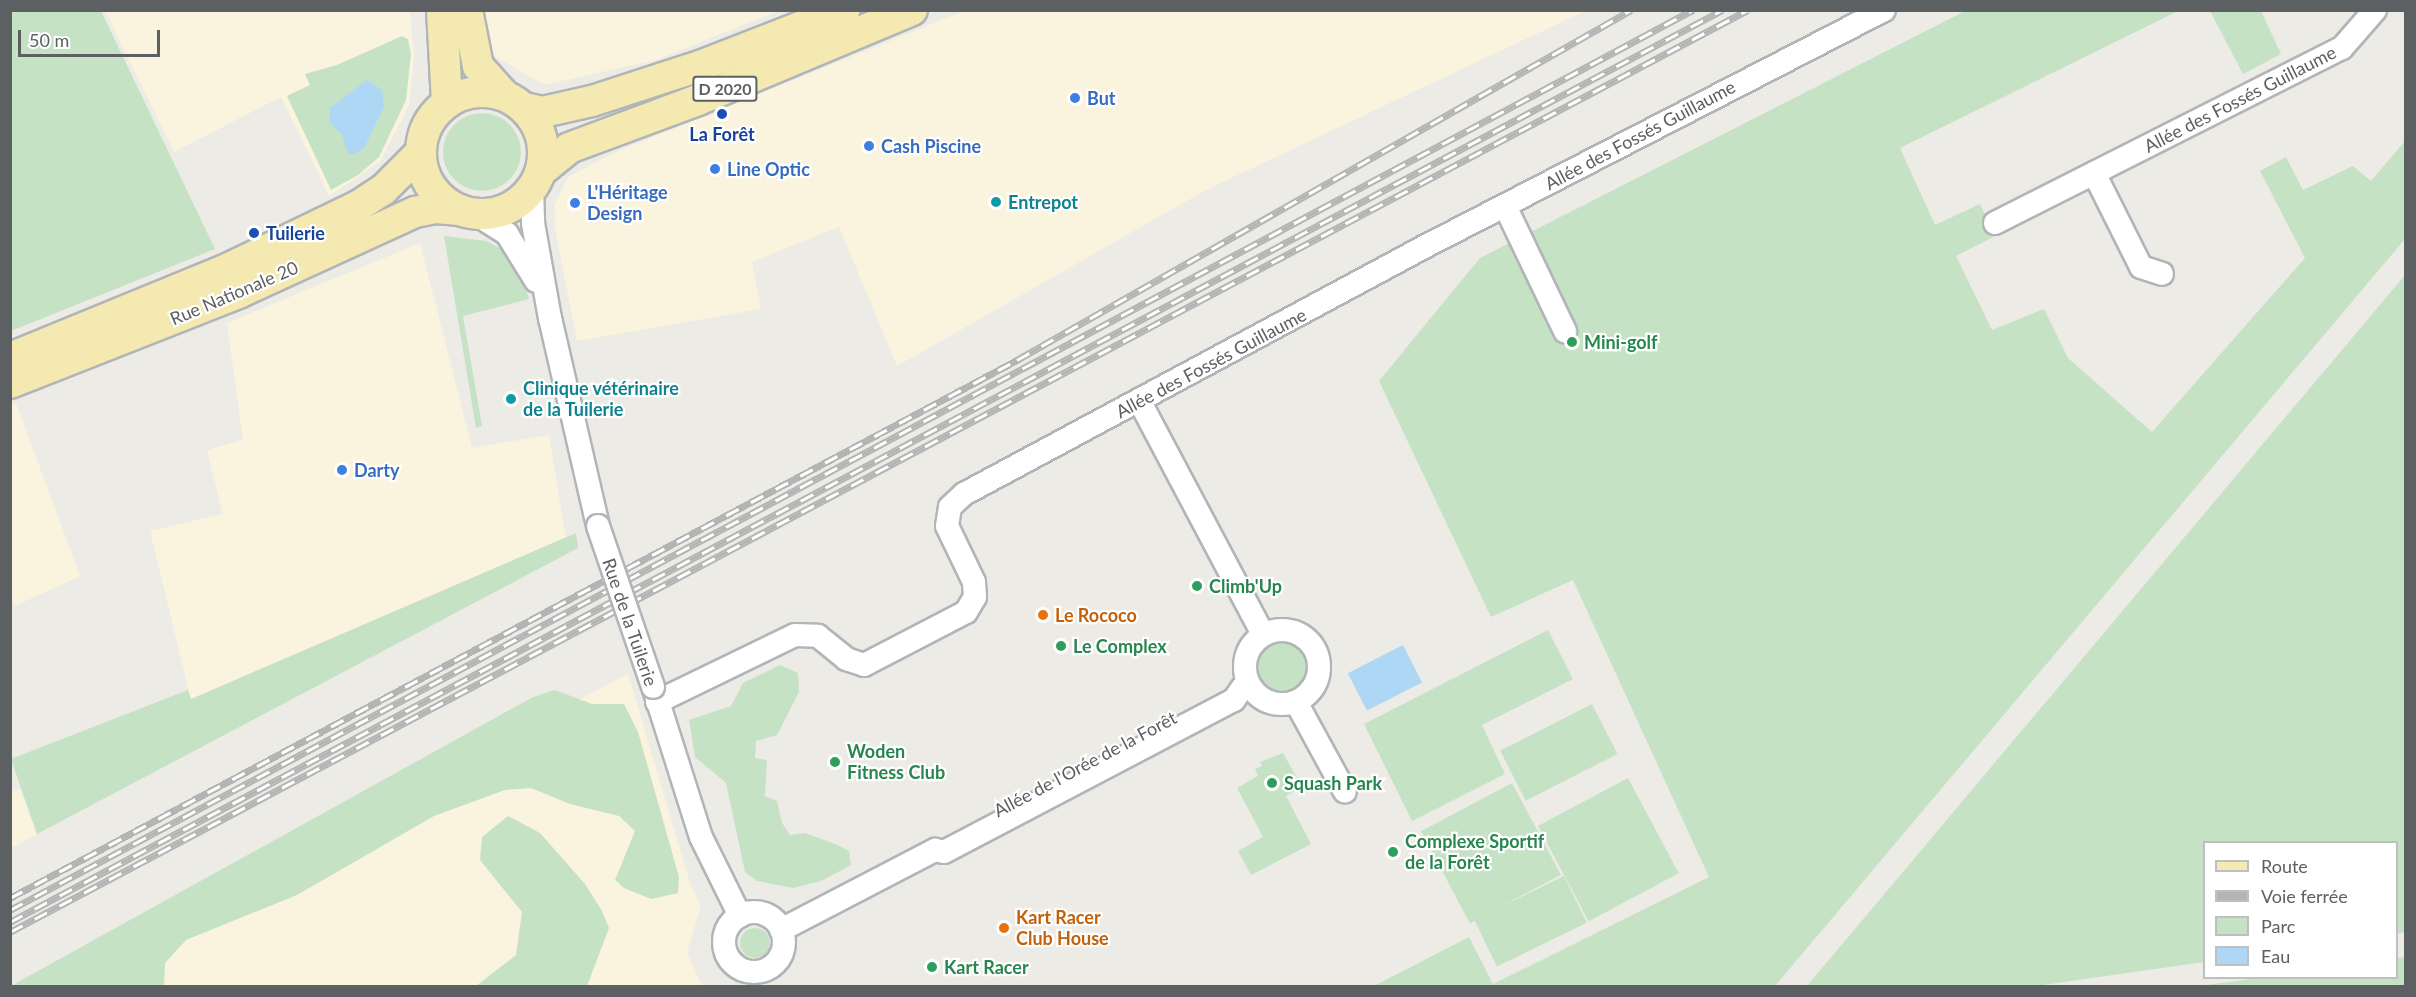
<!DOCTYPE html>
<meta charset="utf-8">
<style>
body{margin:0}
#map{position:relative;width:2416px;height:997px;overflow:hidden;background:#edebe5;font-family:Lato,sans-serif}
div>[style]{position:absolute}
.commercial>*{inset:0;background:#faf3dd}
.green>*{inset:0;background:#c5e2c4;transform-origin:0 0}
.round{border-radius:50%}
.water>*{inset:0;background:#add7f5;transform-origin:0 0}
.roads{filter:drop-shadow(2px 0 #b2b5b8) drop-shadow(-2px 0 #b2b5b8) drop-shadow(0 2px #b2b5b8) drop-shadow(0 -2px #b2b5b8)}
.minor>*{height:22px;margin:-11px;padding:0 11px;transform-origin:11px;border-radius:11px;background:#fff}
.minor>.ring{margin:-11px;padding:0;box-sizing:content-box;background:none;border:22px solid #fff;border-radius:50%}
.major>*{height:30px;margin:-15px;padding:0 15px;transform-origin:15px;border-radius:15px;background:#f5e9b2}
.major>.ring{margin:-15px;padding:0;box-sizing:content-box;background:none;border:30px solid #f5e9b2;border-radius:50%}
.rail>*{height:7px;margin-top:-3.5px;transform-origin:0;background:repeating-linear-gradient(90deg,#fff 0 14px,#b3b4b4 0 28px);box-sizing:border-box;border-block:2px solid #b3b4b4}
.bridges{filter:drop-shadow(2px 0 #b2b5b8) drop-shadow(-2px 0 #b2b5b8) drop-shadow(0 2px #b2b5b8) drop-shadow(0 -2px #b2b5b8)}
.minor-bridge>*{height:22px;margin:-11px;padding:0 11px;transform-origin:11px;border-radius:11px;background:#fff}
.dots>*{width:16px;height:16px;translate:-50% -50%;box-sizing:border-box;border:3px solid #fff;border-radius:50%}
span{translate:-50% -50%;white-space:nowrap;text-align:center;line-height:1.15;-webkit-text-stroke:4.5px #fff;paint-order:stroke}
.shield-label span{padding:2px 4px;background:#fff;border:2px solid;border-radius:4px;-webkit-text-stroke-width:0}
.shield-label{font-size:16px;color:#5d6063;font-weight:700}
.shop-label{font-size:18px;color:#366cbe;font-weight:700}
.left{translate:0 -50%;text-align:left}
.street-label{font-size:18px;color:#5d6063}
.transit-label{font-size:18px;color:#164399;font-weight:700}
.culture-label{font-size:18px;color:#0d838f;font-weight:700}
.leisure-label{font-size:18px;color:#27864d;font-weight:700}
.food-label{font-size:18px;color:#c56008;font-weight:700}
.frame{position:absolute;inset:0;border:12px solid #5d6063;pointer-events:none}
.legend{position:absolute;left:2203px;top:841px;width:195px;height:138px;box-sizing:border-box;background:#fff;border:2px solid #bebfc1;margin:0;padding:8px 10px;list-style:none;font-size:18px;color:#5d6063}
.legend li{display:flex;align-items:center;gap:12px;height:30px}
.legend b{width:30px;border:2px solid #bebfc1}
.scale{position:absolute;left:18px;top:30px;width:142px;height:27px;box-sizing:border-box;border:3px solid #5d6063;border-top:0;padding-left:8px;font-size:18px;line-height:21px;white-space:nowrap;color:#5d6063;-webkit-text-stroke:4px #fff;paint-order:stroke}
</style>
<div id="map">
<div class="commercial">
<div style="clip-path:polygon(105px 11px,410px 11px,414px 58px,409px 105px,380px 162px,329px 196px,281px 97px,174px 152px)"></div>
<div style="clip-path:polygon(485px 11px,778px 11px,656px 60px,544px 85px,493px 55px,486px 42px)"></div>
<div style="clip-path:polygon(964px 11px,964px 10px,1585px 11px,1206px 190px,897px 366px,839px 227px,752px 262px,761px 309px,577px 341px,555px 229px,555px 204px,568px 177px,616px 152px)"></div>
<div style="clip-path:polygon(420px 243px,472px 448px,549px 435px,566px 539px,191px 700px,150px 531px,223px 514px,207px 450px,243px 440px,227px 323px)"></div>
<div style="clip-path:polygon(16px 403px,80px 576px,15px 606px,10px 593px,10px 405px)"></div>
<div style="clip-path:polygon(628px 674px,691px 886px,701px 906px,687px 952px,702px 986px,34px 986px)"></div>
<div style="clip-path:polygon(20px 789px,37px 834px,11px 848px,11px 792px)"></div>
</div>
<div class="green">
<div style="clip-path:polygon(11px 10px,101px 11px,215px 249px,11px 331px)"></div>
<div style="clip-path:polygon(1965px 11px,2178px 11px,1900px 148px,1935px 225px,1980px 204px,1995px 236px,1956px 256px,1992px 330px,2044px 309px,2068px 358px,2152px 432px,2305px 258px,2260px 171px,2286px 157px,2303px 190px,2353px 166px,2371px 181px,2405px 141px,2405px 239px,1775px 986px,1374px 986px,1469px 937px,1493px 984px,1709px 877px,1573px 580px,1491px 617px,1379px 381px,1480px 258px)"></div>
<div style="clip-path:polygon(2210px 11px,2261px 11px,2281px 54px,2243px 74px)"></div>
<div style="clip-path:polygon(402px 36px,408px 39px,411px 54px,406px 100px,379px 157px,358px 175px,331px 190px,287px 96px,310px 85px,305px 74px,337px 65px)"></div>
<div class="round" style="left:443px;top:113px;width:78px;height:78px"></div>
<div style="clip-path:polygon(444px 236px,486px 241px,502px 249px,523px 279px,529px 299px,463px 316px,482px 426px,476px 428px)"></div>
<div style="clip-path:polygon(2405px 275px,2405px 932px,2397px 934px,2396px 842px,2204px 842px,2204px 962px,2036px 986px,1807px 986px)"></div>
<div style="clip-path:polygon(576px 533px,578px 548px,37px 834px,11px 759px,188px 690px,191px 699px)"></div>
<div style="clip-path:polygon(1548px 630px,1573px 679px,1482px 725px,1505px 774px,1412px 821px,1364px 724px)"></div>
<div class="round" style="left:1254px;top:642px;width:52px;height:52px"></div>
<div style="clip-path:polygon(780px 665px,798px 673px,799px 692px,777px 735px,756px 741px,755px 758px,767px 760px,765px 796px,777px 801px,782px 823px,790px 835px,805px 833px,835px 844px,849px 851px,851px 865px,821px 881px,793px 888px,757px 881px,745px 872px,726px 783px,695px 757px,689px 720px,731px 706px,743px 683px)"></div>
<div style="clip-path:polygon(555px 690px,592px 704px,624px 704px,638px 732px,679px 877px,678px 893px,651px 899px,624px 888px,615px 880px,635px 831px,619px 816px,570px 804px,531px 788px,505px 790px,434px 816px,297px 895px,186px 940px,165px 963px,164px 986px,11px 986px,533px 697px)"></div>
<div style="left:1592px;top:704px;width:56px;height:103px;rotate:63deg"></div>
<div style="clip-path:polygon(1283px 753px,1302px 787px,1286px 796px,1311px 844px,1251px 875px,1238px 851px,1263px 837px,1237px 788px,1258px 776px,1255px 769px,1262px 766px,1260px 762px)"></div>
<div style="left:1628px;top:778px;width:108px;height:102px;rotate:62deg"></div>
<div style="left:1512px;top:783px;width:104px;height:103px;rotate:62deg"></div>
<div style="clip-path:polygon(508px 816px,540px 833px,585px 884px,602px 911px,609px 928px,587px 986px,476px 986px,516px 955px,522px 912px,480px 860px,482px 837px)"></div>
<div style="left:1564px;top:876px;width:52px;height:100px;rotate:64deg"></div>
<div class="round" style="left:740px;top:928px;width:30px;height:30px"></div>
<div style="clip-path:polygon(2405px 957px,2405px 986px,2198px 986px,2261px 978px,2396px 978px,2397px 958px)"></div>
</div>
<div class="water">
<div style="clip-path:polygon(367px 80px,382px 90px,384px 107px,364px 148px,353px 154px,348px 153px,342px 135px,330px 122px,330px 108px)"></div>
<div style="left:1403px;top:645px;width:42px;height:62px;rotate:63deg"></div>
</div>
<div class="roads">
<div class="minor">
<div style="left:2094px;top:173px;width:105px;rotate:63.4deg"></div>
<div style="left:2141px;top:267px;width:22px;rotate:18deg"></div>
<div style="left:532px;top:190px;width:33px;rotate:88deg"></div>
<div style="left:533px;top:223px;width:97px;rotate:79.9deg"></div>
<div style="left:550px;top:318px;width:213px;rotate:77deg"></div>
<div style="left:1505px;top:206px;width:139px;rotate:64.4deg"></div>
<div style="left:477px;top:215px;width:36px;rotate:32deg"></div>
<div style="left:507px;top:234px;width:55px;rotate:58.3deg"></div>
<div style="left:1995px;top:223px;width:389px;rotate:-26.8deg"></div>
<div style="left:2342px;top:48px;width:50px;rotate:-49deg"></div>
<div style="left:1140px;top:402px;width:263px;rotate:62.1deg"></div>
<div class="ring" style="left:1245px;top:630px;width:52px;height:52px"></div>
<div style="left:654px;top:689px;width:155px;rotate:72.4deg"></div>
<div style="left:701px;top:837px;width:88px;rotate:63.7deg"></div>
<div style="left:657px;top:702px;width:153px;rotate:-25.9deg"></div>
<div style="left:795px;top:635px;width:23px;rotate:2deg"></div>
<div style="left:818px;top:636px;width:36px;rotate:39deg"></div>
<div style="left:846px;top:659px;width:19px;rotate:18deg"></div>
<div style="left:864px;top:665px;width:115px;rotate:-27.5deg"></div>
<div style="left:966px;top:612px;width:17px;rotate:-59deg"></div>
<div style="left:975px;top:597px;width:15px;rotate:-94deg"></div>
<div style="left:974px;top:582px;width:62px;rotate:-115.7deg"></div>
<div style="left:947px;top:526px;width:19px;rotate:-81deg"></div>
<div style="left:950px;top:507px;width:19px;rotate:-43deg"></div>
<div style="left:964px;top:494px;width:524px;rotate:-28.23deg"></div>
<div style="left:1426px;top:246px;width:515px;rotate:-27.26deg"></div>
<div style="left:1296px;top:702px;width:102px;rotate:61.4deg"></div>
<div class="ring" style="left:724px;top:912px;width:38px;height:38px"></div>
<div style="left:781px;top:930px;width:174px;rotate:-27.5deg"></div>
<div style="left:935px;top:850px;width:9px;rotate:13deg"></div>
<div style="left:944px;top:852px;width:327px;rotate:-27.7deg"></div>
<div style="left:1234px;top:700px;width:14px;rotate:-56deg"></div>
</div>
<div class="major">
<div style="left:442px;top:10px;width:93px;rotate:86.9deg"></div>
<div style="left:467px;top:10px;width:57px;rotate:78.9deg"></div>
<div style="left:478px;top:66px;width:40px;rotate:48deg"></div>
<div class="ring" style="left:421px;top:92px;width:92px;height:92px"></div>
<div style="left:524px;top:108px;width:19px;rotate:12deg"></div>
<div style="left:543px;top:112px;width:50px;rotate:-12.7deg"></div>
<div style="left:592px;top:101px;width:114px;rotate:-18deg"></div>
<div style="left:700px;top:66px;width:155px;rotate:-21.3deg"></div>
<div style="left:541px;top:171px;width:36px;rotate:-39deg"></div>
<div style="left:569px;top:148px;width:138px;rotate:-20.4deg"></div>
<div style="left:698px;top:100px;width:232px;rotate:-22.8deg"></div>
<div style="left:10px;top:358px;width:232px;rotate:-22.3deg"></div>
<div style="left:225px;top:270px;width:148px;rotate:-25.7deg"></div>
<div style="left:358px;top:206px;width:30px;rotate:-33deg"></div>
<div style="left:383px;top:190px;width:54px;rotate:-45deg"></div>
<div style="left:10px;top:383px;width:245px;rotate:-21.5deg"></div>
<div style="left:238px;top:293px;width:195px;rotate:-24.6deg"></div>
<div style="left:415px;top:212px;width:21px;rotate:-11deg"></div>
<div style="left:436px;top:208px;width:21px;rotate:5deg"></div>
</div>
</div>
<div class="rail">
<div style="left:10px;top:898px;width:1142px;rotate:-28.11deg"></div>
<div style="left:1017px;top:360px;width:707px;rotate:-29.68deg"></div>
<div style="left:10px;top:910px;width:1909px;rotate:-28.14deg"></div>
<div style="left:10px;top:922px;width:1940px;rotate:-28.04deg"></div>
<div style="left:10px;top:932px;width:1967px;rotate:-27.95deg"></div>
</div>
<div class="bridges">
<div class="minor-bridge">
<div style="left:598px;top:526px;width:170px;rotate:71.1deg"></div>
</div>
</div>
<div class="dots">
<div style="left:1075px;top:98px;background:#3f7fe0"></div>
<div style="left:722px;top:114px;background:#1a4fb4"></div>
<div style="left:869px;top:146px;background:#3f7fe0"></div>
<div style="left:715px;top:169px;background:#3f7fe0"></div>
<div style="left:996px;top:202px;background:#0f9aa8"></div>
<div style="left:575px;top:203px;background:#3f7fe0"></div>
<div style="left:254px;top:233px;background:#1a4fb4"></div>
<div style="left:1572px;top:342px;background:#2e9e5b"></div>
<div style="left:511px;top:399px;background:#0f9aa8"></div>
<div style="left:342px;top:470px;background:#3f7fe0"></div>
<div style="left:1197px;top:586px;background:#2e9e5b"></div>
<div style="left:1043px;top:615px;background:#e8710a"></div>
<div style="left:1061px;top:646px;background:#2e9e5b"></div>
<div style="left:835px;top:762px;background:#2e9e5b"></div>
<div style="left:1272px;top:783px;background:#2e9e5b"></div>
<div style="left:1393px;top:852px;background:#2e9e5b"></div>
<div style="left:1004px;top:928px;background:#e8710a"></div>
<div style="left:932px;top:967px;background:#2e9e5b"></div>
</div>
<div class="shield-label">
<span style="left:725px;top:89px">D 2020</span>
</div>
<div class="shop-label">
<span class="left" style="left:1087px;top:98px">But</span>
<span class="left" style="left:881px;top:146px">Cash Piscine</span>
<span class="left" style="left:727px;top:169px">Line Optic</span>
<span class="left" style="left:587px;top:203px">L'Héritage<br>Design</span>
<span class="left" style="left:354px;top:470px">Darty</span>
</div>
<div class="street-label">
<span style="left:2240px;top:99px;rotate:-27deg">Allée des Fossés Guillaume</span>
<span style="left:1640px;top:135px;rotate:-28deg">Allée des Fossés Guillaume</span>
<span style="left:234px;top:293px;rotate:-23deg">Rue Nationale 20</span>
<span style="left:1211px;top:363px;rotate:-28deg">Allée des Fossés Guillaume</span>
<span style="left:630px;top:622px;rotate:71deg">Rue de la Tuilerie</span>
<span style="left:1085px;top:764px;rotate:-28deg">Allée de l'Orée de la Forêt</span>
</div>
<div class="transit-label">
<span style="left:722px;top:134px">La Forêt</span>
<span class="left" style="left:266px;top:233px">Tuilerie</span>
</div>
<div class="culture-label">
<span class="left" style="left:1008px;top:202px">Entrepot</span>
<span class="left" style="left:523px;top:399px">Clinique vétérinaire<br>de la Tuilerie</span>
</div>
<div class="leisure-label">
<span class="left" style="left:1584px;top:342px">Mini-golf</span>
<span class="left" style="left:1209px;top:586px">Climb'Up</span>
<span class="left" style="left:1073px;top:646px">Le Complex</span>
<span class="left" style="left:847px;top:762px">Woden<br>Fitness Club</span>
<span class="left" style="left:1284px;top:783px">Squash Park</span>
<span class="left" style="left:1405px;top:852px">Complexe Sportif<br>de la Forêt</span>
<span class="left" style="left:944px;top:967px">Kart Racer</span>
</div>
<div class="food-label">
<span class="left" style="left:1055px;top:615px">Le Rococo</span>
<span class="left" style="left:1016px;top:928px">Kart Racer<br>Club House</span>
</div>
<div class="frame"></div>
<ul class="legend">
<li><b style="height:8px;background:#f5e9b2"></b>Route</li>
<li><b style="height:8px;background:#b3b4b4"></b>Voie ferrée</li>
<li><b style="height:16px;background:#c5e2c4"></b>Parc</li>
<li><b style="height:16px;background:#add7f5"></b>Eau</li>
</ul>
<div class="scale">50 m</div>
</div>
